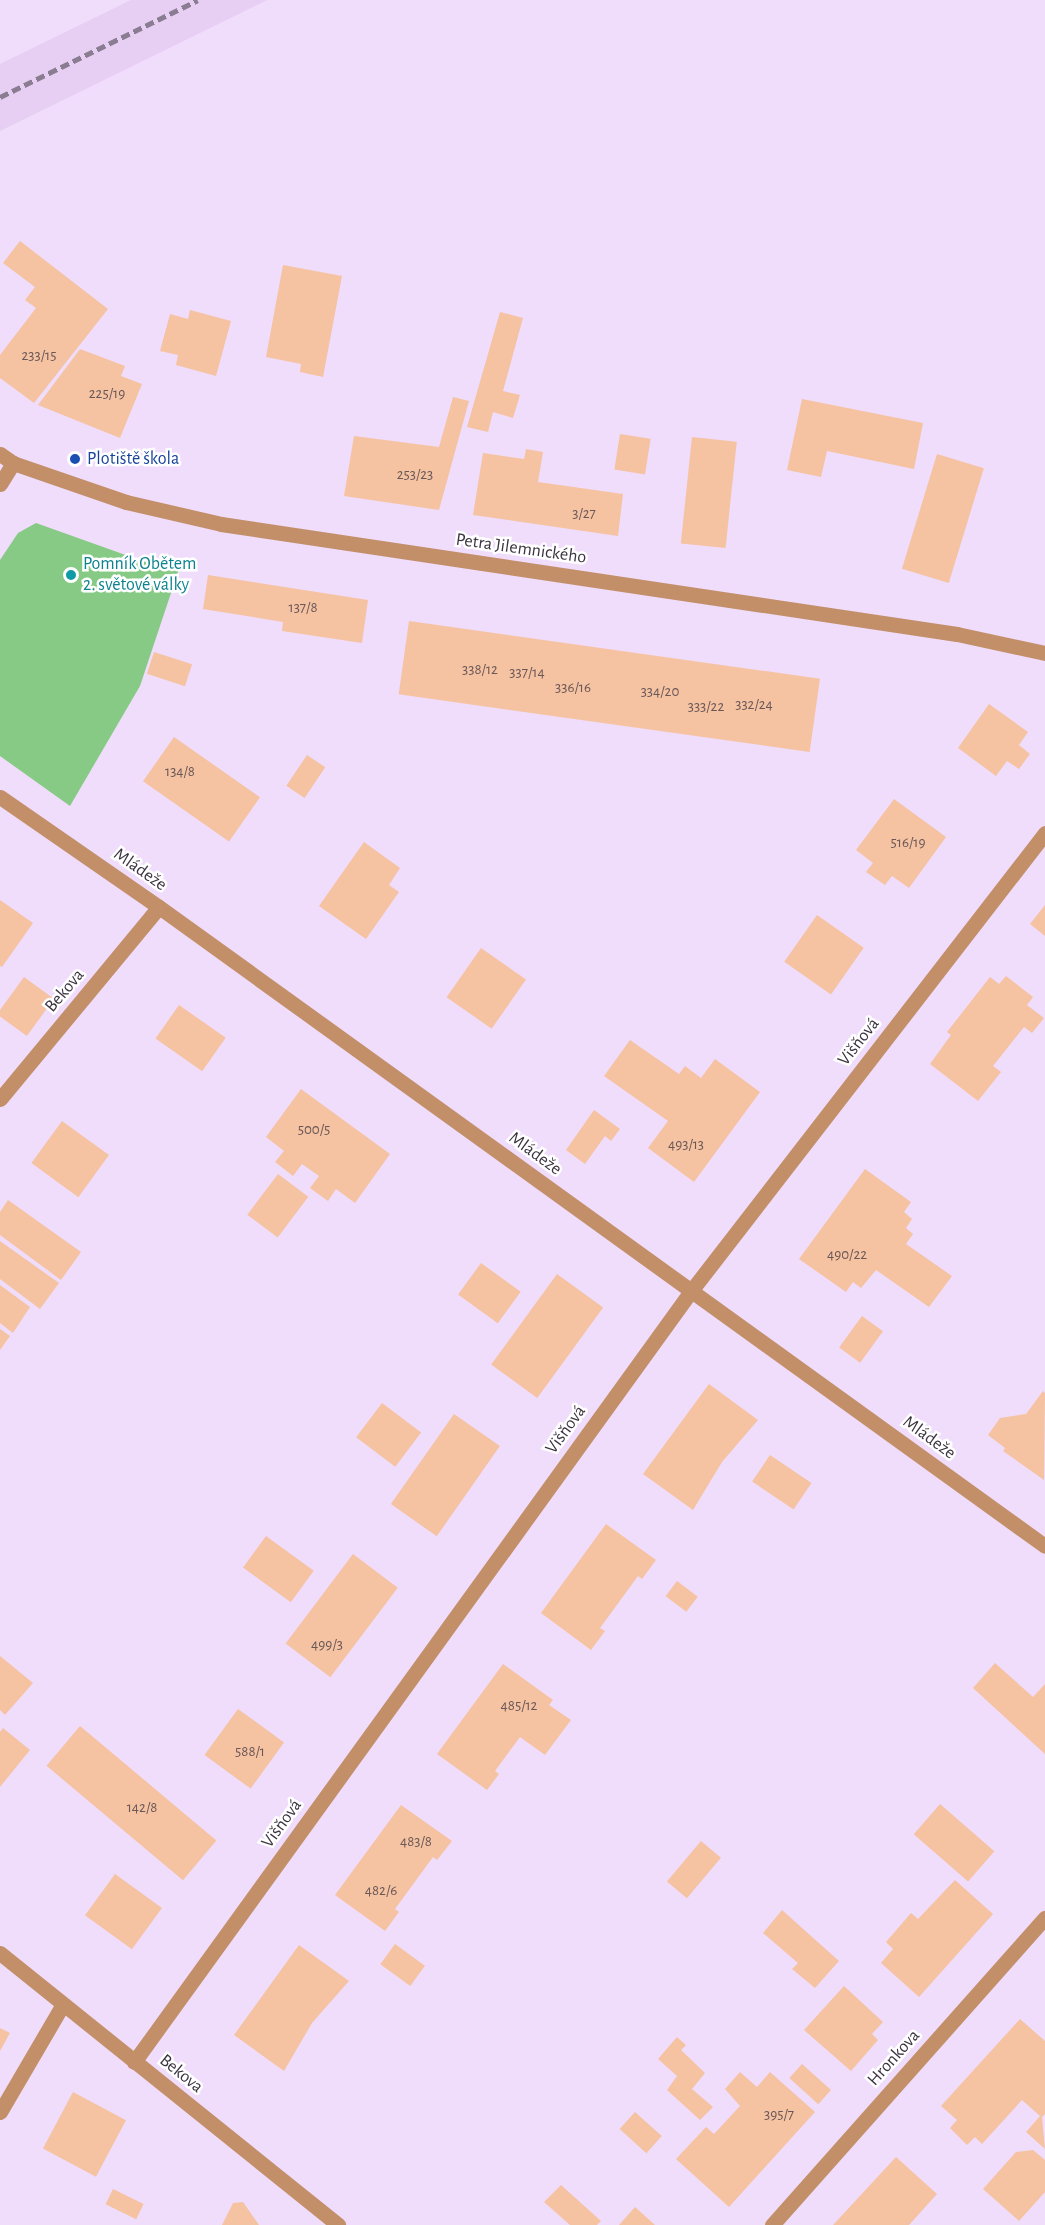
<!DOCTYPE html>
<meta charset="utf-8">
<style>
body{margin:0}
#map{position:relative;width:1045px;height:2225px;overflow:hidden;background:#f0dcfb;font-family:"Alegreya Sans",sans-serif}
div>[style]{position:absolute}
.built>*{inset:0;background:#e7cef3}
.green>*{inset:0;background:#87ca85}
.building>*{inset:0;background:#f5c3a1;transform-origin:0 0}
.minor>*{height:15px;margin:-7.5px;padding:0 7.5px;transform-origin:7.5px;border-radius:7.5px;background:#c28f68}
.rail>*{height:4.5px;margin-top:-2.25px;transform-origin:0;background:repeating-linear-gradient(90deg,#8a7d91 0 9px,transparent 0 13.5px)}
.dots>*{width:16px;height:16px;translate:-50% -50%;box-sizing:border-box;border:3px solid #fff;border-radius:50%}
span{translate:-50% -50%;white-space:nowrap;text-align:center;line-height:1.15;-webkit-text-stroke:5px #fff;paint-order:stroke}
.number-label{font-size:15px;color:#6a5758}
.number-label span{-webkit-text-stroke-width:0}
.transit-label{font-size:18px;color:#164399}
.left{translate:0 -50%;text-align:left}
.street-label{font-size:18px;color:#3b333f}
.culture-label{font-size:18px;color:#0d838f}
</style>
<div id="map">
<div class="built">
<div style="clip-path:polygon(131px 0,267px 0,0 131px,0 64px)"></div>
</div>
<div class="green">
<div style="clip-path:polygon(36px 523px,148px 563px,180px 566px,140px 686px,70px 806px,0 756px,0 560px,18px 533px)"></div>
</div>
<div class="building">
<div style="clip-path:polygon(20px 241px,108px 309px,34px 403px,0 378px,0 355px,36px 308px,25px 300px,35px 287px,3px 263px)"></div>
<div style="clip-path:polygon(283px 265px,342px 276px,323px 377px,300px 372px,301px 364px,266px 357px)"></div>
<div style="clip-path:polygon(190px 310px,231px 321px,216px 376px,176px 365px,178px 355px,160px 351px,170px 314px,188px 319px)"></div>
<div style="clip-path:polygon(500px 312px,523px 318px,503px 391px,520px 395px,513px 418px,493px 412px,488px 432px,467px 427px)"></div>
<div style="clip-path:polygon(80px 349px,125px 366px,121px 376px,142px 384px,120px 438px,38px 405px)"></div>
<div style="clip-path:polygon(453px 397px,469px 401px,439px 510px,344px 496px,354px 436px,439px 447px)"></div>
<div style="clip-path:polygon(802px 399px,923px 423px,914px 469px,827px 451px,821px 477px,787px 470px)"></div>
<div style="left:620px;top:434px;width:31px;height:36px;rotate:9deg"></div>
<div style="left:692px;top:437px;width:45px;height:107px;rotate:6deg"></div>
<div style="clip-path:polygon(526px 449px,543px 452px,538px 482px,623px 494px,618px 536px,473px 515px,483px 453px,524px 459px)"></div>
<div style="left:937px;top:454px;width:49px;height:120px;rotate:17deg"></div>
<div style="clip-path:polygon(208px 575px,368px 600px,362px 643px,282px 631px,283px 622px,203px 609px)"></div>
<div style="left:409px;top:621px;width:415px;height:74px;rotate:8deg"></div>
<div style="left:154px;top:652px;width:40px;height:23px;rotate:18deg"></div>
<div style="clip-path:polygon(989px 704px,1028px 732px,1019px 745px,1030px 754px,1019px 769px,1007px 761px,996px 776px,958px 748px)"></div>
<div style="left:174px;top:737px;width:105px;height:54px;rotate:35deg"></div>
<div style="left:307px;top:755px;width:22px;height:37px;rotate:34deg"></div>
<div style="clip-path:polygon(894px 799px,946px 837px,909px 888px,892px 876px,885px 885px,866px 872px,873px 863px,856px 850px)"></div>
<div style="clip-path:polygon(364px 842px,400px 868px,389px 885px,399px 892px,366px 939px,319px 906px)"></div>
<div style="clip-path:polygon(0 900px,33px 923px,2px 967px,0 966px)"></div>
<div style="clip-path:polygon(1045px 905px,1045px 936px,1030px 924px)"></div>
<div style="left:817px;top:915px;width:57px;height:57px;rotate:35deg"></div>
<div style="left:481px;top:948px;width:55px;height:60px;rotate:35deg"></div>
<div style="clip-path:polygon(1006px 976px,1033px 997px,1027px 1005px,1044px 1018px,1032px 1033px,1024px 1027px,993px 1066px,1001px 1072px,978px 1101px,930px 1064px,951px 1035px,947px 1032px,990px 977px,999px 984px)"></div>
<div style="left:24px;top:977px;width:37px;height:46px;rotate:36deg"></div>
<div style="left:179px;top:1005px;width:57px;height:41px;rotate:35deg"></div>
<div style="clip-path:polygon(630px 1040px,679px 1074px,685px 1066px,701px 1078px,715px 1059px,760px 1092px,694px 1182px,648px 1148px,668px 1121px,604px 1076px)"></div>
<div style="clip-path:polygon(301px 1089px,390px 1154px,355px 1203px,336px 1189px,328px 1201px,310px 1188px,319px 1176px,302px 1164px,293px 1176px,275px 1162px,284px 1151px,266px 1137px)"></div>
<div style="clip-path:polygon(594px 1110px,620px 1129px,611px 1141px,605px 1136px,585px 1164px,566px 1150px)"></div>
<div style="left:62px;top:1121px;width:58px;height:52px;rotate:36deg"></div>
<div style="clip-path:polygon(865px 1169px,911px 1202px,904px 1212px,912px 1219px,906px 1228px,913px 1234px,906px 1244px,952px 1276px,929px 1307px,876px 1270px,861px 1288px,853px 1282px,846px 1292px,799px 1259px)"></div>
<div style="left:278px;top:1174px;width:38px;height:51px;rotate:37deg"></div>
<div style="clip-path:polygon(8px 1200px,81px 1252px,61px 1280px,0 1235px,0 1212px)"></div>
<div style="clip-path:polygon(0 1241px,59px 1283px,40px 1309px,0 1279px)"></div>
<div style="left:481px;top:1263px;width:49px;height:39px;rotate:36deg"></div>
<div style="left:557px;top:1274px;width:57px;height:112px;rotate:36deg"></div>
<div style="clip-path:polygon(0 1285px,30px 1307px,13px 1333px,0 1323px)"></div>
<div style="left:862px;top:1316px;width:26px;height:39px;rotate:36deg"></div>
<div style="clip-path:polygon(0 1329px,10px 1336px,0 1350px)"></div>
<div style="clip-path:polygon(709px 1384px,758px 1420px,722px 1462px,693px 1510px,643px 1474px)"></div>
<div style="clip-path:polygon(1043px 1391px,1045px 1393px,1044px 1480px,1003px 1451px,1005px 1448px,988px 1435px,1000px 1418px,1026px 1414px)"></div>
<div style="left:382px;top:1403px;width:49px;height:43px;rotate:37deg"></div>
<div style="left:454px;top:1414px;width:56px;height:110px;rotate:35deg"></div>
<div style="left:770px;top:1455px;width:50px;height:32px;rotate:34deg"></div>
<div style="clip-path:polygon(606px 1524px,656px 1560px,642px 1579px,638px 1576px,600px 1628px,605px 1631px,591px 1650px,541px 1613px)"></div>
<div style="left:266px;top:1536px;width:59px;height:39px;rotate:36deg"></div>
<div style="left:353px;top:1554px;width:56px;height:112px;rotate:37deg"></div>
<div style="left:677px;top:1581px;width:26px;height:19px;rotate:37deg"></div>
<div style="clip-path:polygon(0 1656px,33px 1683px,5px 1715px,0 1710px)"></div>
<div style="clip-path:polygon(995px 1663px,1033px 1697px,1045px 1684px,1045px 1754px,973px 1688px)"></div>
<div style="clip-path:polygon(503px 1664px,553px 1700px,549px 1705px,571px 1720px,545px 1755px,520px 1737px,495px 1771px,499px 1774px,487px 1790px,437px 1754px)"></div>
<div style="left:238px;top:1709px;width:57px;height:57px;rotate:36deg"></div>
<div style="left:80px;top:1726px;width:178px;height:52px;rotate:40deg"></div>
<div style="clip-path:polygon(3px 1728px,30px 1750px,0 1787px,0 1732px)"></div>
<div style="left:940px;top:1804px;width:72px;height:40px;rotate:41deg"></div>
<div style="clip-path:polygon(401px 1805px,452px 1841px,437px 1860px,433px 1857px,395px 1909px,399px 1912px,385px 1931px,335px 1895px)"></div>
<div style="left:701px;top:1841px;width:26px;height:53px;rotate:40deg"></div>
<div style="left:115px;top:1874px;width:58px;height:51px;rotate:36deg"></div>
<div style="clip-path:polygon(955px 1880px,993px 1914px,919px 1997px,881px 1963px,893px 1949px,886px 1942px,911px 1913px,918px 1919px)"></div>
<div style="clip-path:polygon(782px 1910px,839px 1961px,815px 1988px,792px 1969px,798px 1963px,763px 1933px)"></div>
<div style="left:395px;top:1944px;width:37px;height:25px;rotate:36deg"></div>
<div style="clip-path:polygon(299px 1945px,349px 1981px,312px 2023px,284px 2071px,234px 2035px)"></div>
<div style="clip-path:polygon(844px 1986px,883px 2022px,872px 2034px,878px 2040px,851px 2071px,804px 2030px)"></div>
<div style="clip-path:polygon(1020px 2019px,1045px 2041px,1045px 2114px,1042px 2117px,1045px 2149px,1026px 2132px,1040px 2116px,1022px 2100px,982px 2144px,975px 2137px,967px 2145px,950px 2128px,957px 2120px,941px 2106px)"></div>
<div style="clip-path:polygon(0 2028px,10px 2033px,0 2051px)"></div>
<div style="clip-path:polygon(677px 2037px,686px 2045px,681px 2050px,705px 2073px,692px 2089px,713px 2107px,700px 2120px,667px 2090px,677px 2076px,658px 2059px)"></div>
<div style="left:802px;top:2064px;width:39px;height:19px;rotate:42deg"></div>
<div style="clip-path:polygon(740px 2072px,757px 2087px,770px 2072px,815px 2112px,729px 2207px,676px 2159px,706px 2127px,714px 2134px,740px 2106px,725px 2089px)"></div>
<div style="left:73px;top:2092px;width:60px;height:64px;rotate:28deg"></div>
<div style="left:635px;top:2112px;width:36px;height:23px;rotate:42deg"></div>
<div style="clip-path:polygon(1033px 2150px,1045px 2160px,1045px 2192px,1019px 2221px,983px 2189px,1016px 2152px)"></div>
<div style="clip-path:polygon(896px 2157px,937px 2194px,909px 2225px,833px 2225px)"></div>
<div style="clip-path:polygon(561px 2185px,601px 2221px,597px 2225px,570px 2225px,544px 2202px)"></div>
<div style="left:113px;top:2189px;width:34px;height:17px;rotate:26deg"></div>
<div style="clip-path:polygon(243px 2202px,259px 2225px,222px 2225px,233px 2203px)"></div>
<div style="clip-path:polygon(635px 2207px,655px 2225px,619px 2225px)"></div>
</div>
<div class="minor">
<div style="left:0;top:454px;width:16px;rotate:35deg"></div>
<div style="left:13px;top:463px;width:120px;rotate:19deg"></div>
<div style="left:126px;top:502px;width:98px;rotate:13deg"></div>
<div style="left:221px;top:524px;width:744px;rotate:8.5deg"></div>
<div style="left:957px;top:634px;width:90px;rotate:12.2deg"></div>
<div style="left:0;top:484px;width:25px;rotate:-58deg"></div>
<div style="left:0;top:797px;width:193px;rotate:34.7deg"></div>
<div style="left:159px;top:907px;width:1092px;rotate:35.8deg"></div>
<div style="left:0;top:1099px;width:249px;rotate:-50.4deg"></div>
<div style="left:0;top:1953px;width:434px;rotate:38.8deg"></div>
<div style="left:134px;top:2062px;width:951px;rotate:-54.15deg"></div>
<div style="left:691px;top:1291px;width:579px;rotate:-52.3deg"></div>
<div style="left:0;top:2112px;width:123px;rotate:-59.7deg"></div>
<div style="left:772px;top:2225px;width:411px;rotate:-48.4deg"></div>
</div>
<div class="rail">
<div style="left:0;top:97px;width:220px;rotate:-26.1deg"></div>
</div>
<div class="dots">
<div style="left:75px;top:459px;background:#1a4fb4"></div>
<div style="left:71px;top:575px;background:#0f9aa8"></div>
</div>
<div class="number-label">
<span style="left:39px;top:356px">233/15</span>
<span style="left:107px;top:394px">225/19</span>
<span style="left:415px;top:475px">253/23</span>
<span style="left:584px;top:514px">3/27</span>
<span style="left:303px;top:608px">137/8</span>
<span style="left:480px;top:670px">338/12</span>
<span style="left:527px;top:673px">337/14</span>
<span style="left:573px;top:688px">336/16</span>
<span style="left:660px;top:692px">334/20</span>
<span style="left:754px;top:705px">332/24</span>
<span style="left:706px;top:707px">333/22</span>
<span style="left:180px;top:772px">134/8</span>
<span style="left:908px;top:843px">516/19</span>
<span style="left:314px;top:1130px">500/5</span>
<span style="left:686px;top:1145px">493/13</span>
<span style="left:847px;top:1255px">490/22</span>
<span style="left:327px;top:1645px">499/3</span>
<span style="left:519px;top:1706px">485/12</span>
<span style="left:250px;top:1752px">588/1</span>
<span style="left:142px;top:1808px">142/8</span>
<span style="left:416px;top:1842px">483/8</span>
<span style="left:381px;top:1891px">482/6</span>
<span style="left:779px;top:2115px">395/7</span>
</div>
<div class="transit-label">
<span class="left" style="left:87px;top:459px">Plotiště škola</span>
</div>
<div class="street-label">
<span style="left:521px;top:549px;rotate:8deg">Petra Jilemnického</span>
<span style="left:140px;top:870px;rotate:35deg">Mládeže</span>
<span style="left:65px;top:991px;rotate:-50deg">Bekova</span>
<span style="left:859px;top:1042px;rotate:-52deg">Višňová</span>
<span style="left:535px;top:1154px;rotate:36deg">Mládeže</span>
<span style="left:566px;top:1430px;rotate:-54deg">Višňová</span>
<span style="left:929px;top:1438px;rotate:36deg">Mládeže</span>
<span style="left:282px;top:1824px;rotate:-54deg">Višňová</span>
<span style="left:894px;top:2058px;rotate:-48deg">Hronkova</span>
<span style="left:181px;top:2074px;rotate:39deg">Bekova</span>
</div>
<div class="culture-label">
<span class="left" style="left:83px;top:575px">Pomník Obětem<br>2. světové války</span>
</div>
</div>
